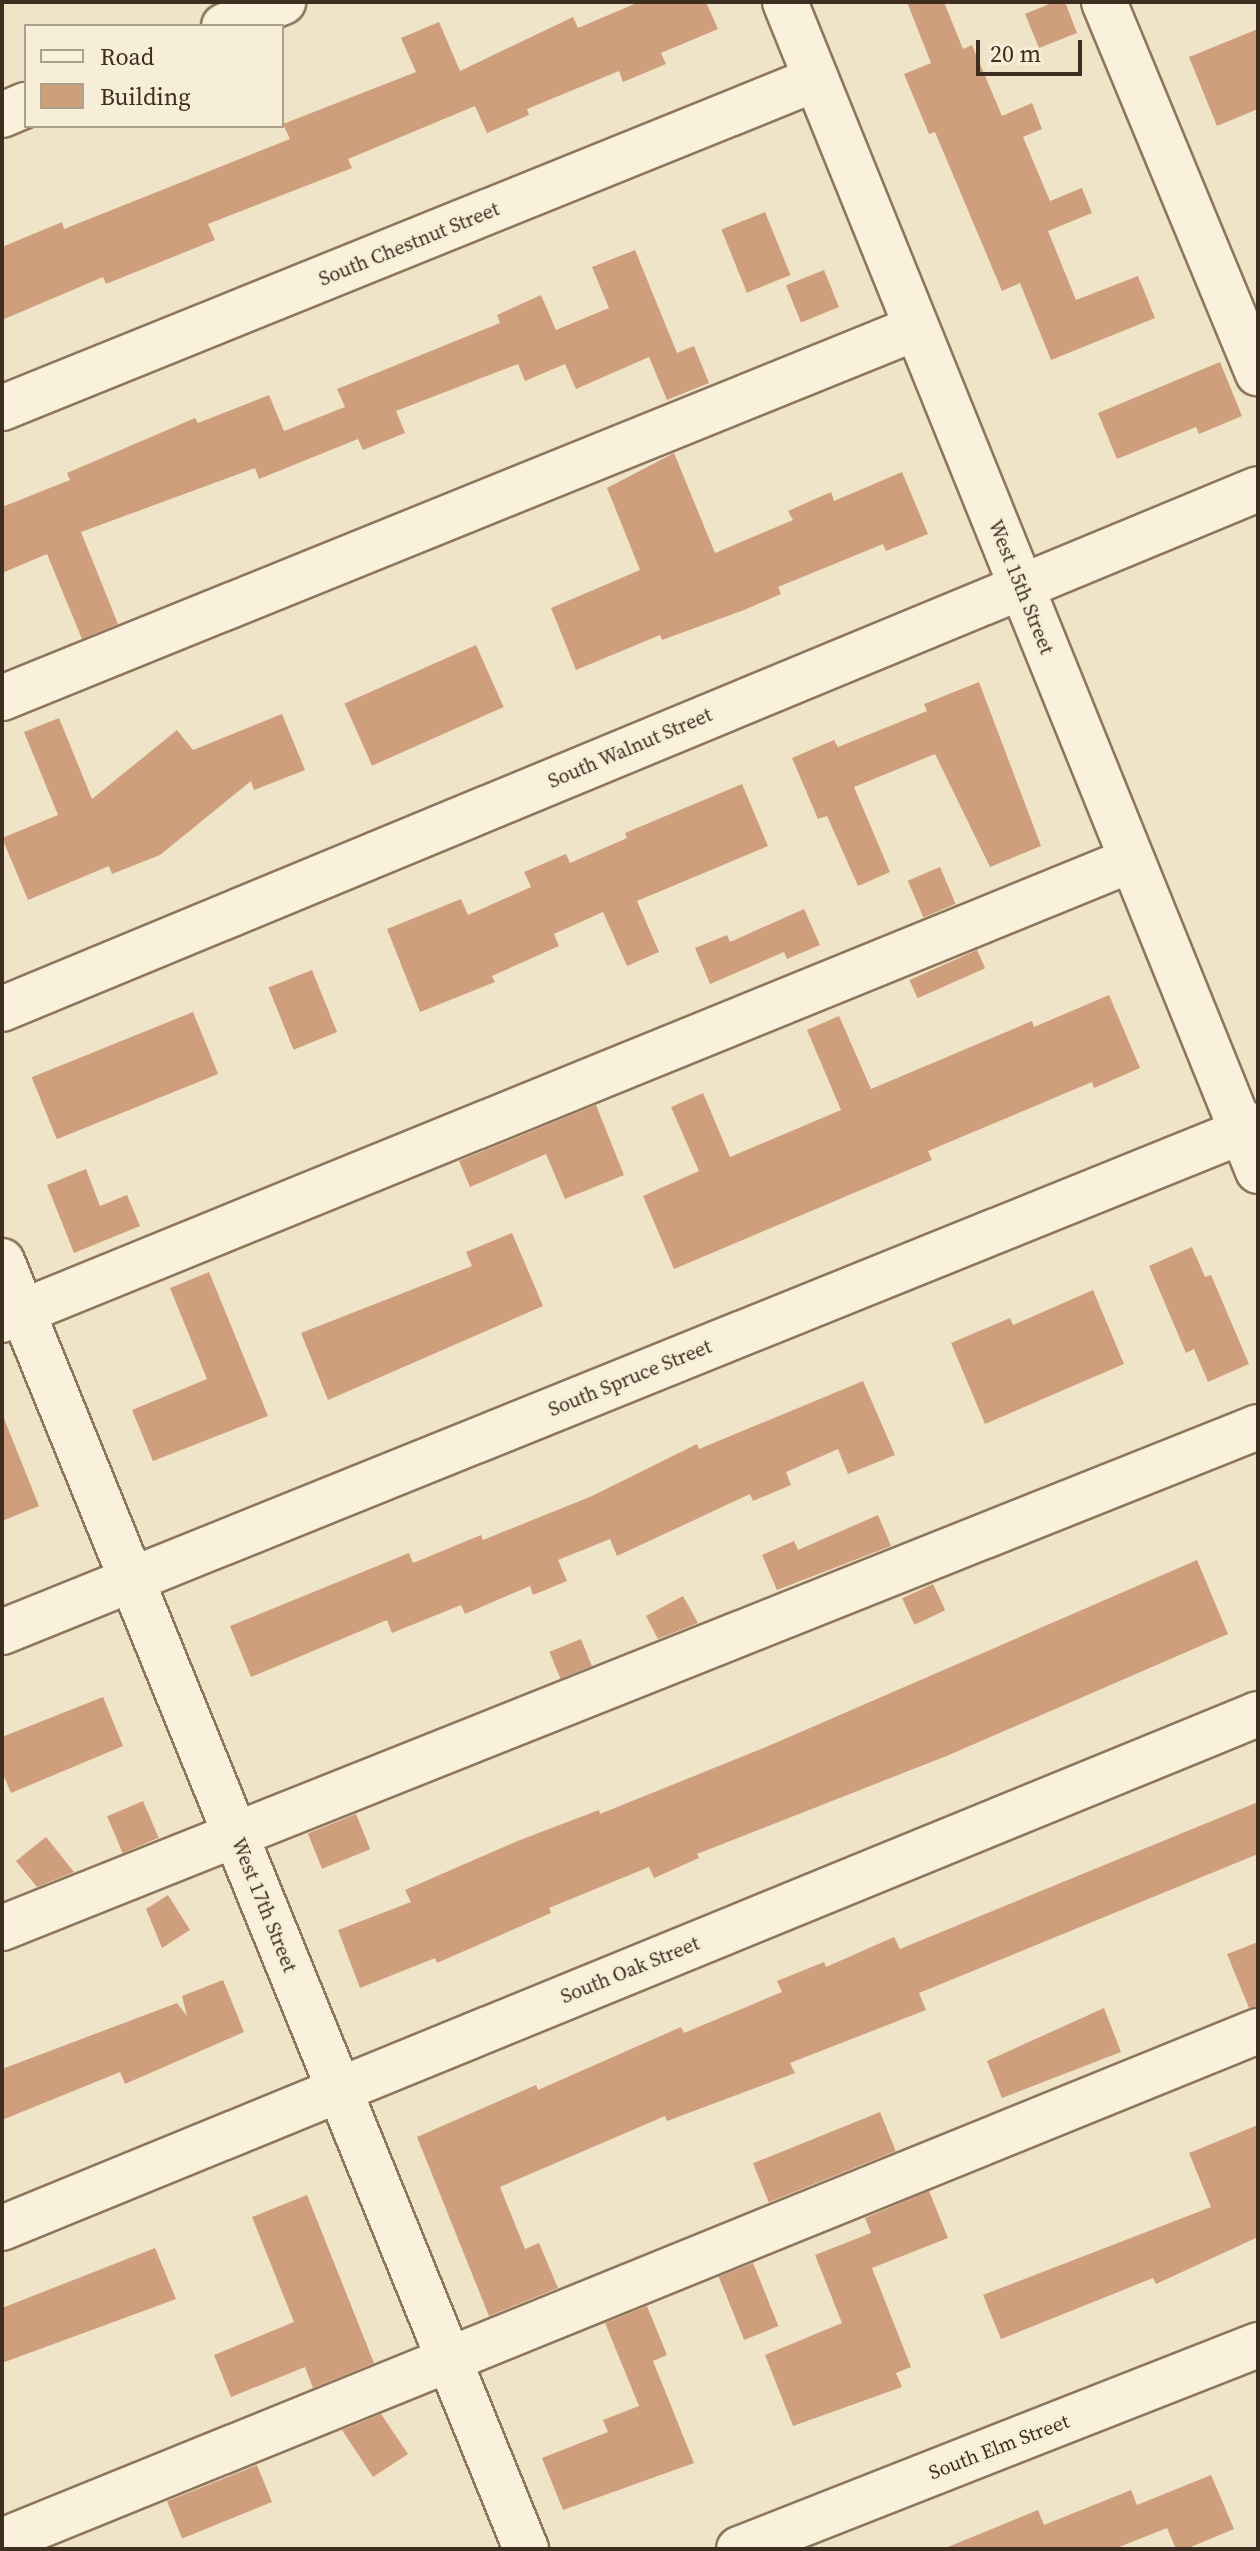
<!DOCTYPE html>
<style>
body{margin:0}
#map{position:relative;width:1260px;height:2551px;overflow:hidden;background:#f0e4c8;font-family:"Source Serif 4",serif}
div>[style]{position:absolute}
.building>*{inset:0;background:#cf9f7d;transform-origin:0 0}
.roads{filter:drop-shadow(2px 0 #8d765c) drop-shadow(-2px 0 #8d765c) drop-shadow(0 2px #8d765c) drop-shadow(0 -2px #8d765c)}
.minor>*{height:44px;margin:-22px;padding:0 22px;transform-origin:22px;border-radius:22px;background:#faf1dc}
span{translate:-50% -50%;white-space:nowrap;text-align:center;line-height:1.15;-webkit-text-stroke:6px #f7eed8;paint-order:stroke}
.street-label{font-size:20px;color:#3d2e20}
.frame{position:absolute;inset:0;border:4px solid #3d2e20;pointer-events:none}
.legend{position:absolute;left:24px;top:24px;width:260px;height:104px;box-sizing:border-box;background:#f7eed8;border:2px solid #ada18e;margin:0;padding:10px 14px;list-style:none;font-size:24px;color:#3d2e20}
.legend li{display:flex;align-items:center;gap:16px;height:40px}
.legend b{width:40px;border:2px solid #ada18e}
.scale{position:absolute;left:976px;top:40px;width:106px;height:36px;box-sizing:border-box;border:4px solid #3d2e20;border-top:0;padding-left:10px;font-size:24px;line-height:28px;white-space:nowrap;color:#3d2e20;-webkit-text-stroke:6px #f7eed8;paint-order:stroke}
</style>
<div id="map">
<div class="building">
<div style="clip-path:polygon(639px 2px,706px 2px,718px 29px,661px 53px,666px 64px,623px 82px,619px 71px,527px 109px,529px 115px,487px 133px,475px 106px,348px 159px,352px 168px,208px 224px,215px 240px,106px 284px,103px 277px,2px 320px,2px 247px,62px 222px,64px 229px,290px 139px,283px 124px,416px 72px,401px 38px,439px 22px,460px 71px,573px 17px,578px 28px)"></div>
<div style="clip-path:polygon(907px 2px,944px 2px,963px 49px,972px 45px,1002px 116px,1032px 103px,1042px 129px,1023px 137px,1050px 201px,1082px 188px,1092px 213px,1048px 231px,1076px 300px,1138px 276px,1155px 318px,1051px 360px,1020px 283px,1002px 291px,935px 132px,929px 134px,904px 74px,931px 63px)"></div>
<div style="clip-path:polygon(1054px 2px,1065px 2px,1077px 33px,1039px 48px,1025px 14px)"></div>
<div style="clip-path:polygon(1258px 29px,1258px 109px,1217px 126px,1189px 57px)"></div>
<div style="left:765px;top:212px;width:68px;height:47px;rotate:68deg"></div>
<div style="clip-path:polygon(635px 250px,677px 353px,694px 346px,709px 383px,667px 400px,649px 357px,576px 389px,565px 364px,525px 381px,518px 364px,396px 411px,405px 433px,363px 450px,358px 439px,259px 479px,255px 468px,81px 532px,118px 624px,82px 639px,47px 554px,2px 573px,2px 507px,70px 480px,67px 473px,195px 418px,198px 423px,269px 395px,284px 431px,345px 407px,337px 389px,500px 323px,497px 315px,541px 295px,556px 330px,609px 308px,592px 267px)"></div>
<div style="left:824px;top:270px;width:40px;height:41px;rotate:68deg"></div>
<div style="clip-path:polygon(1220px 362px,1242px 416px,1199px 434px,1196px 427px,1117px 459px,1098px 413px)"></div>
<div style="clip-path:polygon(674px 453px,715px 553px,793px 520px,788px 511px,831px 492px,834px 501px,902px 472px,928px 534px,886px 551px,883px 544px,778px 587px,781px 594px,744px 610px,662px 640px,660px 635px,576px 670px,551px 608px,640px 570px,607px 488px)"></div>
<div style="left:476px;top:645px;width:68px;height:144px;rotate:66deg"></div>
<div style="clip-path:polygon(979px 682px,1041px 846px,990px 867px,935px 754px,854px 787px,890px 872px,858px 886px,827px 816px,818px 819px,792px 758px,834px 740px,838px 747px,927px 711px,924px 704px)"></div>
<div style="clip-path:polygon(282px 714px,305px 770px,254px 790px,251px 781px,160px 855px,112px 874px,109px 866px,28px 900px,2px 838px,58px 815px,24px 732px,59px 718px,92px 799px,177px 730px,193px 750px)"></div>
<div style="clip-path:polygon(742px 784px,768px 846px,637px 901px,659px 952px,627px 966px,603px 912px,554px 934px,559px 946px,492px 976px,495px 982px,420px 1012px,387px 929px,461px 899px,468px 915px,531px 887px,524px 872px,566px 854px,570px 863px,627px 838px,625px 833px)"></div>
<div style="left:940px;top:867px;width:40px;height:35px;rotate:67deg"></div>
<div style="clip-path:polygon(804px 909px,820px 945px,787px 959px,784px 952px,710px 984px,695px 948px,727px 935px,730px 942px)"></div>
<div style="left:977px;top:950px;width:20px;height:74px;rotate:66deg"></div>
<div style="left:312px;top:970px;width:67px;height:47px;rotate:68deg"></div>
<div style="clip-path:polygon(1109px 995px,1140px 1068px,1094px 1088px,1092px 1082px,928px 1151px,932px 1160px,674px 1269px,643px 1196px,699px 1171px,671px 1107px,703px 1093px,730px 1157px,841px 1110px,807px 1030px,839px 1016px,871px 1089px,1032px 1021px,1034px 1027px)"></div>
<div style="left:193px;top:1012px;width:67px;height:174px;rotate:68deg"></div>
<div style="clip-path:polygon(596px 1105px,624px 1175px,565px 1199px,546px 1154px,470px 1187px,459px 1161px)"></div>
<div style="clip-path:polygon(86px 1169px,100px 1206px,127px 1195px,140px 1226px,74px 1253px,47px 1185px)"></div>
<div style="clip-path:polygon(512px 1233px,543px 1306px,328px 1400px,301px 1333px,472px 1266px,466px 1252px)"></div>
<div style="clip-path:polygon(1192px 1247px,1205px 1277px,1211px 1275px,1249px 1364px,1208px 1382px,1194px 1349px,1186px 1353px,1149px 1266px)"></div>
<div style="clip-path:polygon(209px 1272px,268px 1416px,153px 1461px,132px 1410px,207px 1379px,170px 1288px)"></div>
<div style="clip-path:polygon(1093px 1290px,1124px 1364px,985px 1424px,951px 1343px,1010px 1318px,1013px 1325px)"></div>
<div style="clip-path:polygon(863px 1381px,895px 1455px,848px 1474px,838px 1449px,786px 1472px,791px 1485px,753px 1501px,750px 1494px,617px 1556px,610px 1539px,558px 1560px,567px 1581px,533px 1595px,530px 1586px,465px 1614px,461px 1605px,392px 1633px,387px 1620px,251px 1677px,230px 1626px,409px 1553px,413px 1563px,481px 1535px,483px 1540px,592px 1496px,697px 1444px,699px 1449px)"></div>
<div style="clip-path:polygon(3px 1416px,39px 1506px,2px 1521px,2px 1417px)"></div>
<div style="clip-path:polygon(878px 1515px,891px 1546px,777px 1590px,762px 1555px,794px 1541px,798px 1550px)"></div>
<div style="clip-path:polygon(1197px 1560px,1228px 1634px,949px 1755px,697px 1854px,699px 1858px,654px 1878px,649px 1867px,549px 1908px,551px 1913px,437px 1963px,435px 1958px,360px 1988px,338px 1930px,411px 1902px,405px 1890px,520px 1840px,599px 1810px,600px 1814px,766px 1747px)"></div>
<div style="left:933px;top:1584px;width:29px;height:34px;rotate:65deg"></div>
<div style="clip-path:polygon(683px 1596px,698px 1623px,658px 1639px,646px 1616px)"></div>
<div style="left:581px;top:1639px;width:29px;height:34px;rotate:68deg"></div>
<div style="clip-path:polygon(103px 1697px,123px 1746px,11px 1793px,2px 1772px,2px 1737px)"></div>
<div style="left:143px;top:1801px;width:40px;height:39px;rotate:67deg"></div>
<div style="clip-path:polygon(1258px 1802px,1258px 1854px,919px 1993px,926px 2010px,790px 2063px,795px 2073px,667px 2121px,665px 2116px,500px 2187px,525px 2249px,539px 2243px,558px 2288px,489px 2316px,417px 2137px,536px 2085px,538px 2090px,681px 2027px,684px 2033px,782px 1992px,777px 1981px,824px 1962px,826px 1967px,894px 1937px,900px 1949px)"></div>
<div style="left:356px;top:1814px;width:38px;height:52px;rotate:68deg"></div>
<div style="clip-path:polygon(46px 1837px,74px 1872px,37px 1887px,16px 1861px)"></div>
<div style="clip-path:polygon(168px 1895px,190px 1930px,162px 1948px,146px 1909px)"></div>
<div style="clip-path:polygon(1258px 1942px,1258px 2007px,1249px 2008px,1227px 1954px)"></div>
<div style="clip-path:polygon(223px 1980px,244px 2032px,125px 2084px,120px 2072px,2px 2120px,2px 2069px,177px 2003px,187px 2016px,182px 1996px)"></div>
<div style="clip-path:polygon(1104px 2008px,1121px 2052px,1002px 2098px,987px 2061px)"></div>
<div style="left:880px;top:2112px;width:42px;height:137px;rotate:68deg"></div>
<div style="clip-path:polygon(1258px 2125px,1258px 2237px,1156px 2284px,1153px 2278px,1001px 2339px,983px 2295px,1211px 2207px,1189px 2153px)"></div>
<div style="clip-path:polygon(929px 2191px,948px 2238px,872px 2268px,911px 2367px,896px 2373px,902px 2387px,793px 2426px,765px 2355px,842px 2323px,815px 2255px,871px 2233px,865px 2218px)"></div>
<div style="clip-path:polygon(307px 2195px,374px 2363px,313px 2388px,305px 2367px,231px 2397px,214px 2355px,294px 2322px,252px 2217px)"></div>
<div style="clip-path:polygon(155px 2248px,176px 2299px,2px 2363px,2px 2308px)"></div>
<div style="left:753px;top:2263px;width:68px;height:37px;rotate:68deg"></div>
<div style="clip-path:polygon(647px 2306px,667px 2355px,653px 2361px,694px 2463px,563px 2510px,542px 2458px,608px 2432px,603px 2420px,639px 2406px,605px 2323px)"></div>
<div style="clip-path:polygon(381px 2414px,408px 2454px,373px 2477px,342px 2430px)"></div>
<div style="left:257px;top:2465px;width:40px;height:97px;rotate:68deg"></div>
<div style="clip-path:polygon(1211px 2475px,1234px 2529px,1186px 2549px,1176px 2549px,1167px 2528px,1114px 2549px,943px 2549px,1038px 2510px,1044px 2525px,1131px 2490px,1137px 2505px)"></div>
</div>
<div class="roads">
<div class="minor">
<div style="left:785px;top:2px;width:1261px;rotate:67.97deg"></div>
<div style="left:1104px;top:2px;width:402px;rotate:67.5deg"></div>
<div style="left:224px;top:26px;width:64px;rotate:-22.1deg"></div>
<div style="left:2px;top:115px;width:26px;rotate:-23deg"></div>
<div style="left:2px;top:408px;width:878px;rotate:-22.01deg"></div>
<div style="left:2px;top:698px;width:986px;rotate:-22.04deg"></div>
<div style="left:2px;top:1009px;width:1359px;rotate:-22.49deg"></div>
<div style="left:2px;top:1261px;width:1391px;rotate:67.86deg"></div>
<div style="left:2px;top:1320px;width:1217px;rotate:-22.16deg"></div>
<div style="left:2px;top:1632px;width:1354px;rotate:-21.98deg"></div>
<div style="left:2px;top:1928px;width:1352px;rotate:-21.75deg"></div>
<div style="left:2px;top:2228px;width:1357px;rotate:-22.26deg"></div>
<div style="left:2px;top:2541px;width:1356px;rotate:-22.1deg"></div>
<div style="left:739px;top:2549px;width:558px;rotate:-21.46deg"></div>
</div>
</div>
<div class="street-label">
<span style="left:409px;top:244px;rotate:-22deg">South Chestnut Street</span>
<span style="left:1021px;top:587px;rotate:68deg">West 15th Street</span>
<span style="left:630px;top:748px;rotate:-23deg">South Walnut Street</span>
<span style="left:630px;top:1378px;rotate:-22deg">South Spruce Street</span>
<span style="left:264px;top:1905px;rotate:68deg">West 17th Street</span>
<span style="left:630px;top:1970px;rotate:-22deg">South Oak Street</span>
<span style="left:999px;top:2447px;rotate:-21deg">South Elm Street</span>
</div>
<div class="frame"></div>
<ul class="legend">
<li><b style="height:10px;background:#faf1dc"></b>Road</li>
<li><b style="height:22px;background:#cf9f7d"></b>Building</li>
</ul>
<div class="scale">20 m</div>
</div>
